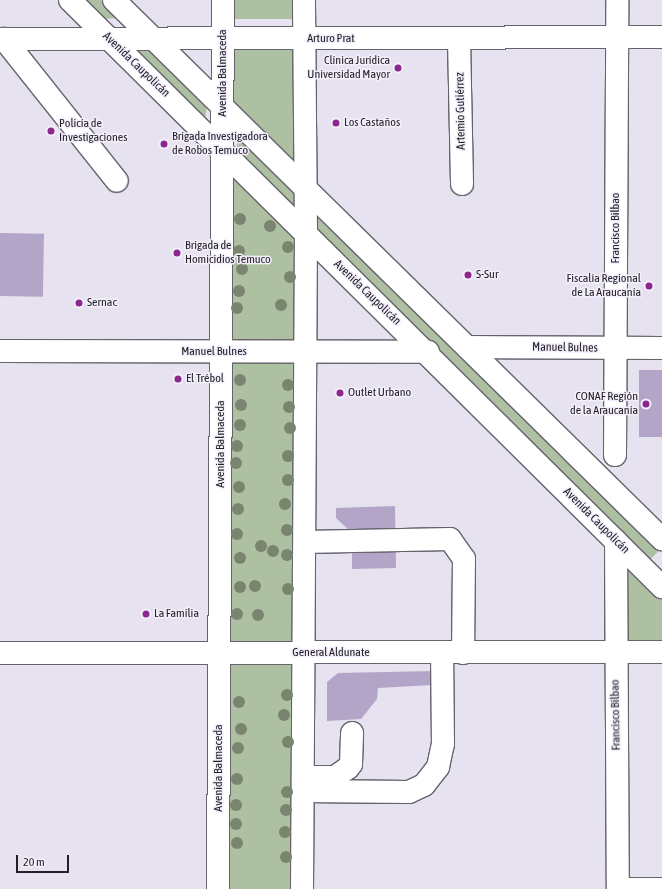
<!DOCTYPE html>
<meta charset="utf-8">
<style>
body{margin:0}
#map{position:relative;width:662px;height:889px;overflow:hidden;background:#e7e2ef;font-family:"Asap Condensed",sans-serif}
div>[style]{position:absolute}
.green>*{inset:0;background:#adc0a1;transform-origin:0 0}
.building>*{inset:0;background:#b3a5c8;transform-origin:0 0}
.roads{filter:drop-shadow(1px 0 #67636e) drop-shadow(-1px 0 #67636e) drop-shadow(0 1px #67636e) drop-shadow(0 -1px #67636e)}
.minor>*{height:22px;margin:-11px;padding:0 11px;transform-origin:11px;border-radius:11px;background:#fff}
.major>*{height:22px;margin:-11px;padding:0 11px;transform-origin:11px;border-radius:11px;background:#fff}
.trees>*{width:12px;height:12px;margin:-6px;border-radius:50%;background:#79856e}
.dots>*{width:11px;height:11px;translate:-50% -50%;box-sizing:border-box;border:2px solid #f4effc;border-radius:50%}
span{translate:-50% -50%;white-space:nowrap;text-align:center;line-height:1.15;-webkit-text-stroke:3px #f4effc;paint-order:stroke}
.street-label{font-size:12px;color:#232126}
.poi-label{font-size:12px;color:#232126}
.right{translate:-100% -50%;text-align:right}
.left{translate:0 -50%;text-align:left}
.scale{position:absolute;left:16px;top:855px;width:53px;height:18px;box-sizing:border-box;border:2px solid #232126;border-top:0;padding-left:5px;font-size:12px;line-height:14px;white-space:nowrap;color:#232126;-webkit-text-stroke:3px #f4effc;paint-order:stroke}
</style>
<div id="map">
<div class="green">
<div style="clip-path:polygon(83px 0,101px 0,119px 18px,103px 19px)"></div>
<div style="left:230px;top:0;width:68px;height:19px"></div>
<div style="clip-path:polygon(231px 45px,298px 45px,298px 170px,230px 106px)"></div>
<div style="clip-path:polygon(133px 50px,152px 50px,207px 105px,205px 119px)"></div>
<div style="clip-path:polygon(237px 135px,296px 192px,296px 211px,237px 153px)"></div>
<div style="clip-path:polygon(227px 162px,301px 236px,296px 344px,229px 344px)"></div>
<div style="left:311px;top:200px;width:494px;height:31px;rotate:45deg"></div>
<div style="clip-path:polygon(232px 357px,295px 358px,299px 648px,226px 648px)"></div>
<div style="clip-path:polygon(623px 556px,662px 595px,662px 644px,622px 643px)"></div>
<div style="left:227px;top:660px;width:71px;height:229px"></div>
</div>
<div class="building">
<div style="left:0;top:233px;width:44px;height:63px;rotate:1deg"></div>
<div style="left:639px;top:370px;width:23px;height:67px"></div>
<div style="clip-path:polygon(395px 506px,396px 568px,352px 569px,352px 533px,336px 518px,336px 508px)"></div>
<div style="clip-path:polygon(433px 671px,432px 685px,378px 688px,377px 699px,361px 719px,327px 721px,327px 682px,338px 673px)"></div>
</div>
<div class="roads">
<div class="minor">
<div style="left:0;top:39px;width:662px;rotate:-0.17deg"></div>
<div style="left:4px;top:39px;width:181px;rotate:51.5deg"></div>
<div style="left:459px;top:39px;width:145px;rotate:88.8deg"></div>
<div style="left:467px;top:347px;width:195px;rotate:0.3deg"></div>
<div style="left:0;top:351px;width:428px;rotate:0.1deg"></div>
<div style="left:615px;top:455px;width:455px;rotate:-89.7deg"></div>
<div style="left:616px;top:541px;width:348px;rotate:89.7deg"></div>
<div style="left:305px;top:542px;width:145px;rotate:-1.2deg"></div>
<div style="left:450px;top:539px;width:24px;rotate:55deg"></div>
<div style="left:464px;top:559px;width:94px;rotate:90.6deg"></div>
<div style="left:0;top:653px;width:662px;rotate:-0.09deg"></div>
<div style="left:306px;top:777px;width:29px"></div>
<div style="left:335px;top:777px;width:16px;rotate:-35deg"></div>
<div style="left:348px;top:768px;width:5px;rotate:-53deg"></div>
<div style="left:351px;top:764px;width:31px;rotate:-88deg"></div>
<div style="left:303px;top:791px;width:106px;rotate:0.5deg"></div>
<div style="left:409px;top:792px;width:17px;rotate:-25deg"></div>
<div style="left:424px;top:785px;width:23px;rotate:-52deg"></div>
<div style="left:438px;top:767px;width:24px;rotate:-78deg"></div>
<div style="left:443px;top:744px;width:91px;rotate:-90.6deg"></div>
<div style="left:618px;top:889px;width:44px"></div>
</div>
<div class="major">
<div style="left:70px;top:0;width:834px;rotate:44.76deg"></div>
<div style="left:114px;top:0;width:769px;rotate:44.53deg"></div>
<div style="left:218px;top:889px;width:889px;rotate:-89.68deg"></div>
<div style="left:302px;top:889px;width:656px;rotate:-89.65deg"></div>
<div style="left:306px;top:233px;width:233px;rotate:-90.5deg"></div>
</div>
</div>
<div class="trees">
<div style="left:240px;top:219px"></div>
<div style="left:270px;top:226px"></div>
<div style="left:288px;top:247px"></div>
<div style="left:239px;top:251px"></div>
<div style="left:242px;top:269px"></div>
<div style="left:290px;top:277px"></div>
<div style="left:239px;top:291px"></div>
<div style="left:281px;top:305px"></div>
<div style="left:237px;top:308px"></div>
<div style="left:240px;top:380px"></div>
<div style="left:288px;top:385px"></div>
<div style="left:241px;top:405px"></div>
<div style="left:289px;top:407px"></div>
<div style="left:240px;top:425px"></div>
<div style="left:290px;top:428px"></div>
<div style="left:237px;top:446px"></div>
<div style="left:288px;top:456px"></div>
<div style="left:236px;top:463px"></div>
<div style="left:288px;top:480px"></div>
<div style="left:239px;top:487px"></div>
<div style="left:285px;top:504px"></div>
<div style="left:238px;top:509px"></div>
<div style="left:287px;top:530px"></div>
<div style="left:237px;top:534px"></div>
<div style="left:261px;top:546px"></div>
<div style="left:273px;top:551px"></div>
<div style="left:287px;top:555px"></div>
<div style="left:240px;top:558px"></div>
<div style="left:255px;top:586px"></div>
<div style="left:240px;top:587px"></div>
<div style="left:288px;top:589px"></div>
<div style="left:237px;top:614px"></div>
<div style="left:258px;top:615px"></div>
<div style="left:287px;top:695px"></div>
<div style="left:239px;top:702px"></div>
<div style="left:284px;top:715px"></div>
<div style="left:241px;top:729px"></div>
<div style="left:288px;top:742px"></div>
<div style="left:238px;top:748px"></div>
<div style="left:237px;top:779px"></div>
<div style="left:287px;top:792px"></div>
<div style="left:236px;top:805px"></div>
<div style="left:286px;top:810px"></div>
<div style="left:236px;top:824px"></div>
<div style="left:285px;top:832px"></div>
<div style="left:237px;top:843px"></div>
<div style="left:286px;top:857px"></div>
</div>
<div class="dots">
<div style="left:398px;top:68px;background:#8c278e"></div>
<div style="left:336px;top:123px;background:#8c278e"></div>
<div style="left:51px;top:131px;background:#8c278e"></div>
<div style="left:164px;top:144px;background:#8c278e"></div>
<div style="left:177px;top:253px;background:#8c278e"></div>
<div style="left:468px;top:275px;background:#8c278e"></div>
<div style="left:649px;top:286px;background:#8c278e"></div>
<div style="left:79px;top:303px;background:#8c278e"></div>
<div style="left:178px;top:379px;background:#8c278e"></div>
<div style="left:340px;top:393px;background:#8c278e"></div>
<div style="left:646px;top:404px;background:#8c278e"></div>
<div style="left:146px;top:614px;background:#8c278e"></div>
</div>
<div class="street-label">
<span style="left:331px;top:39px">Arturo Prat</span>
<span style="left:136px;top:65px;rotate:44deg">Avenida Caupolicán</span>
<span style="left:223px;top:73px;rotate:-90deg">Avenida Balmaceda</span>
<span style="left:461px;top:111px;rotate:-91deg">Artemio Gutiérrez</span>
<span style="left:616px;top:228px;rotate:-90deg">Francisco Bilbao</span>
<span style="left:367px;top:293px;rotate:44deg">Avenida Caupolicán</span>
<span style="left:565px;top:348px;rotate:1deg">Manuel Bulnes</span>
<span style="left:214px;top:352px">Manuel Bulnes</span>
<span style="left:221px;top:444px;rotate:-90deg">Avenida Balmaceda</span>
<span style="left:596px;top:521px;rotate:45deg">Avenida Caupolicán</span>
<span style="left:331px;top:653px">General Aldunate</span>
<span style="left:616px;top:715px;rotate:-91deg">Francisco Bilbao</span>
<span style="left:219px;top:768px;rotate:-90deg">Avenida Balmaceda</span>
</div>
<div class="poi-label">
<span class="right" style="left:390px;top:68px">Clínica Jurídica<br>Universidad Mayor</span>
<span class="left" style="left:344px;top:123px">Los Castaños</span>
<span class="left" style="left:59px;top:131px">Policía de<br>Investigaciones</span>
<span class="left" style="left:172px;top:144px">Brigada Investigadora<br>de Robos Temuco</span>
<span class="left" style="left:185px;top:253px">Brigada de<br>Homicidios Temuco</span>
<span class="left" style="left:476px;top:275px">S-Sur</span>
<span class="right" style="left:641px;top:286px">Fiscalía Regional<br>de La Araucanía</span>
<span class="left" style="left:87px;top:303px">Sernac</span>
<span class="left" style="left:186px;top:379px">El Trébol</span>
<span class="left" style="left:348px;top:393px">Outlet Urbano</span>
<span class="right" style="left:638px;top:404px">CONAF Región<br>de la Araucanía</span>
<span class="left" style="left:154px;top:614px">La Familia</span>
</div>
<div class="scale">20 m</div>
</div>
